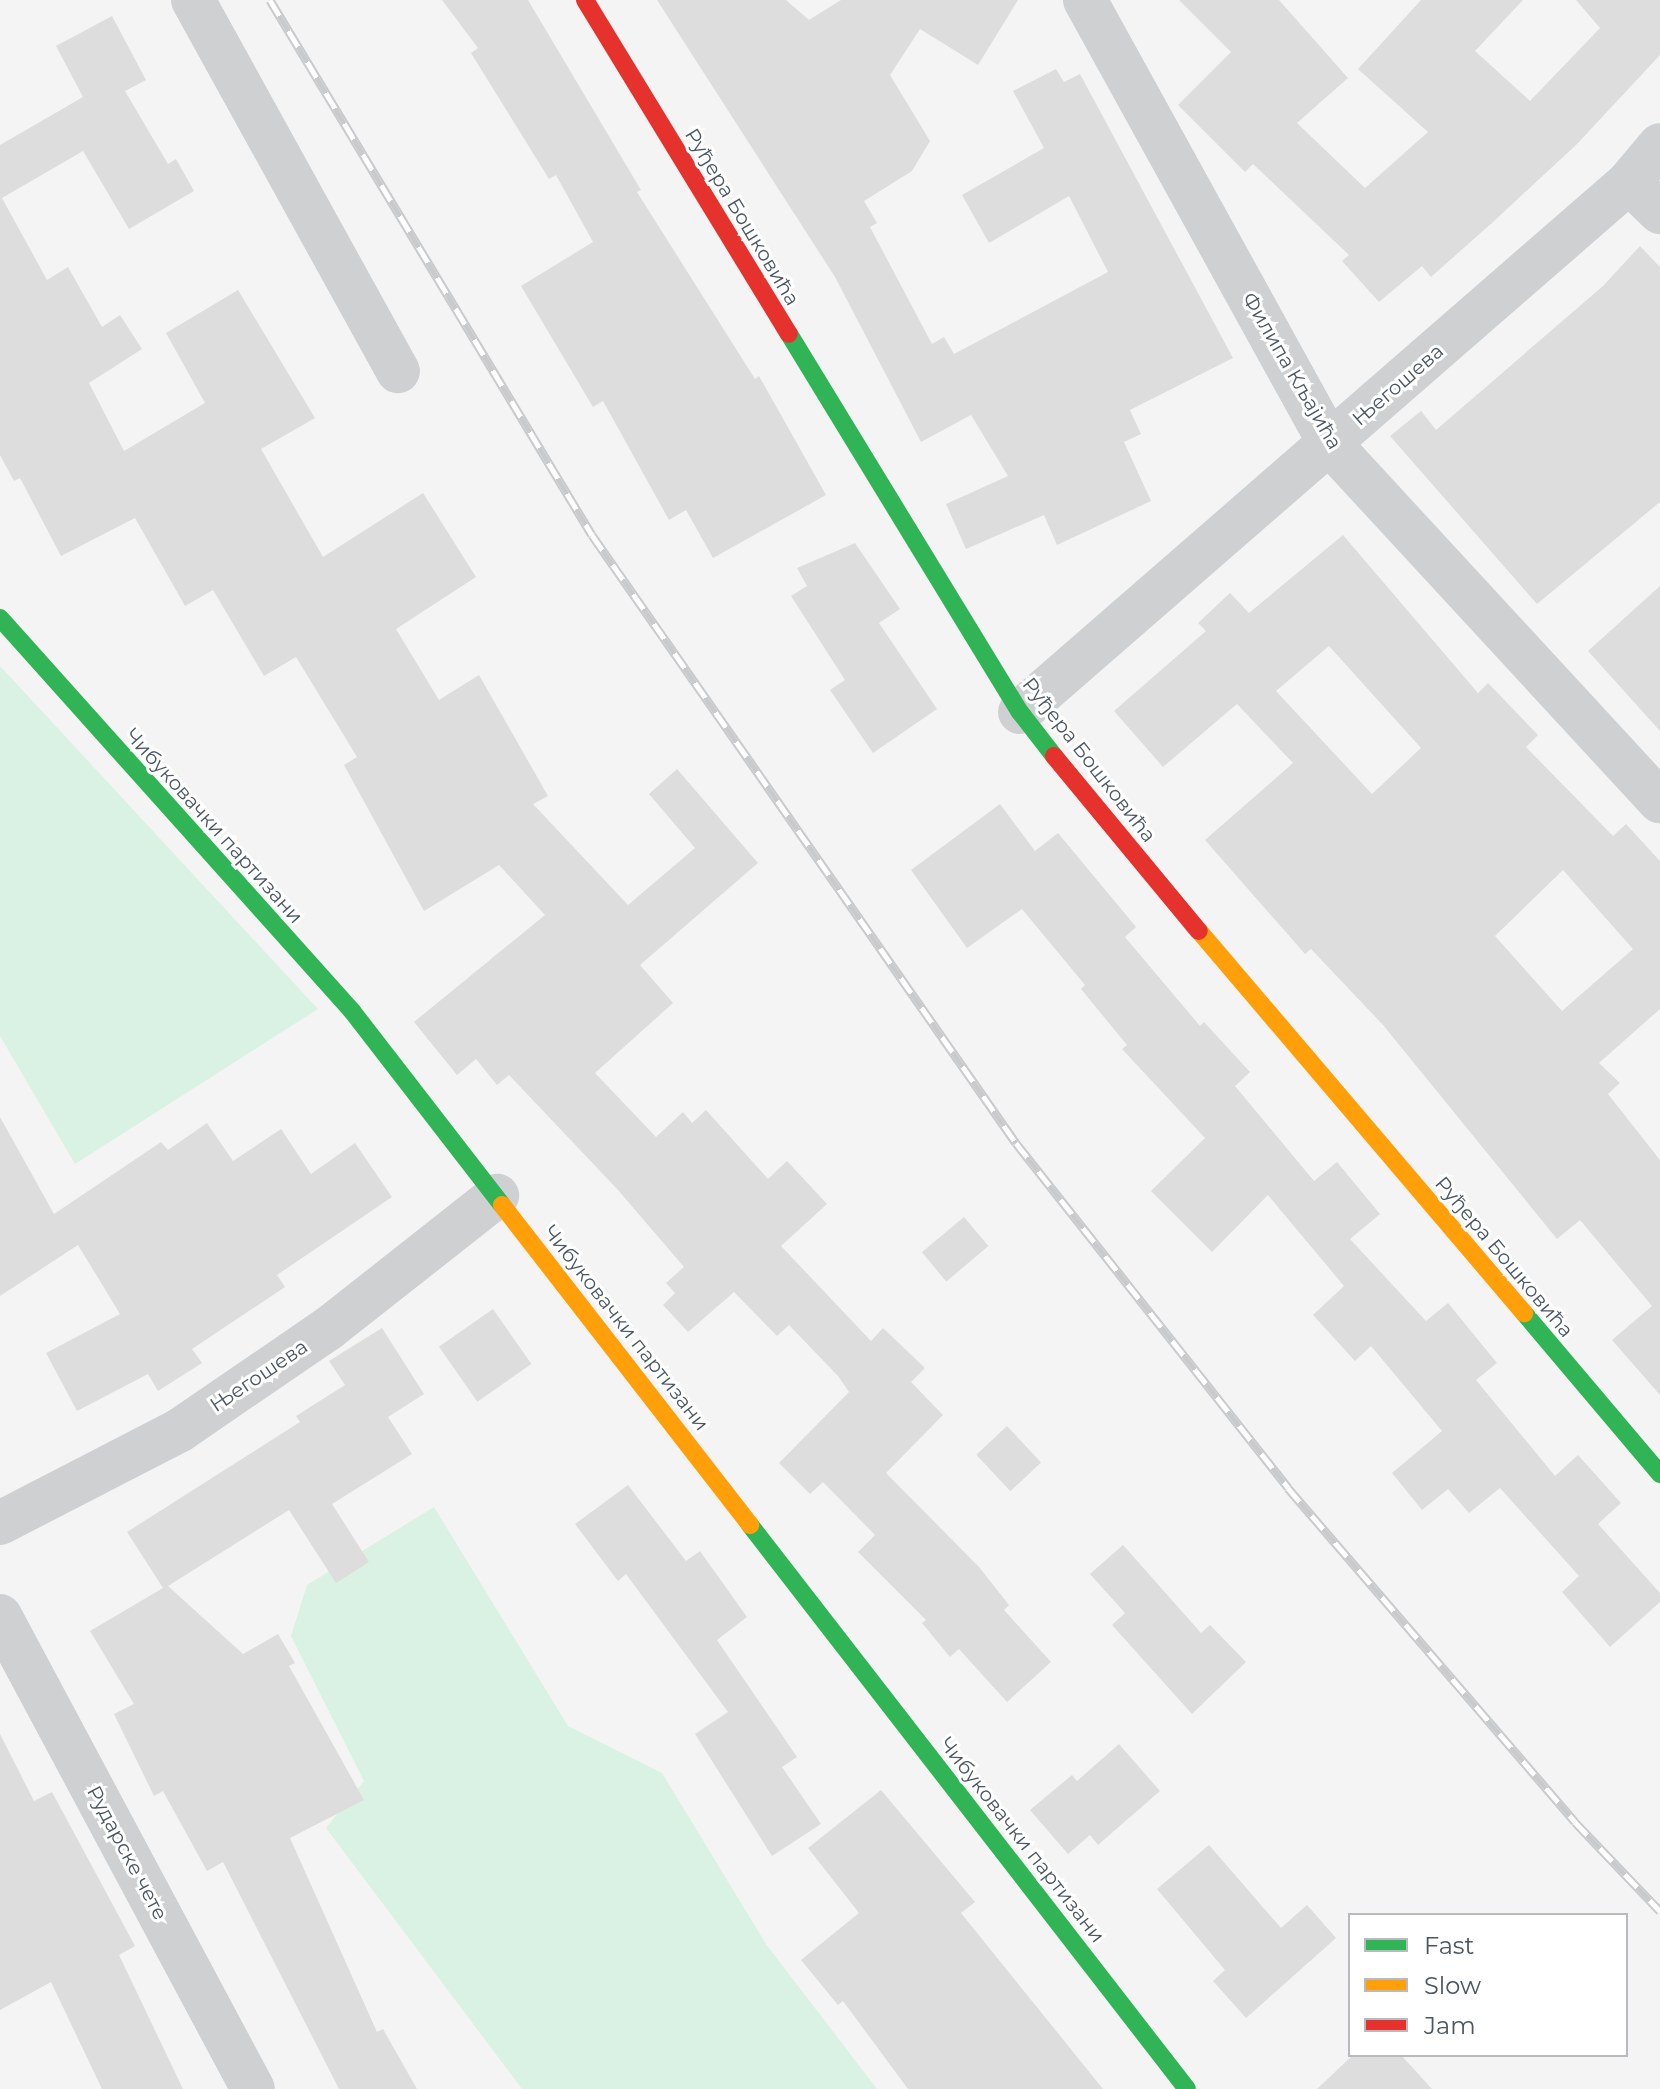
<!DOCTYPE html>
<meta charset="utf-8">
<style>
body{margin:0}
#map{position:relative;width:1660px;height:2089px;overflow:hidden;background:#f4f4f4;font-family:Montserrat,sans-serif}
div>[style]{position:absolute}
.green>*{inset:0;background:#d9f2e3}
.building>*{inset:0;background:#ddddde;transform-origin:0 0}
.street>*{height:44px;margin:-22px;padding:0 22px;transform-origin:22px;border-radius:22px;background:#ced0d2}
.fast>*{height:18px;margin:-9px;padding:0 9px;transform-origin:9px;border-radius:9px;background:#30b455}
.slow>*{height:18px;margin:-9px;padding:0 9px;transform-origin:9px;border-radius:9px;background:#ff9f0a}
.jam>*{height:18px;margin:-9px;padding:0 9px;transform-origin:9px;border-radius:9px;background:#e5322d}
.rail>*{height:9px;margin-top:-4.5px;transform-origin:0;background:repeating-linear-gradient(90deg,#fff 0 18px,#c9cacc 0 36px);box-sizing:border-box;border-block:2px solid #c9cacc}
span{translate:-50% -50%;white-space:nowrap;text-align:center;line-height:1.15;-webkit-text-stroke:6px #fff;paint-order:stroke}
.street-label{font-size:20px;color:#4a5661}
.legend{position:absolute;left:1348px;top:1913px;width:280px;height:144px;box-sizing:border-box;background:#fff;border:2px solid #b7bbc0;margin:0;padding:10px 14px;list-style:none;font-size:24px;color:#4a5661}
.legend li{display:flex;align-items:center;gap:16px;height:40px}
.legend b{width:40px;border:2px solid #b7bbc0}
</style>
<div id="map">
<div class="green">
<div style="clip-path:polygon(0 666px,318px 1009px,75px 1164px,0 1036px)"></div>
<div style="clip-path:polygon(434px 1507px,568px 1726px,662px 1773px,766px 1944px,877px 2089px,522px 2089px,326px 1828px,364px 1781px,291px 1636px,307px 1585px)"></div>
</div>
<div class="building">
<div style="clip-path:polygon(442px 0,528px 0,641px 190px,637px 192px,755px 379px,759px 376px,826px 495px,713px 558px,686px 510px,669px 520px,603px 401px,593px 407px,521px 286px,593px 242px,556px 175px,549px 179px,471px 53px,478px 48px)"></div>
<div style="clip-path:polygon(657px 0,786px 0,809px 20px,841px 0,1018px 0,978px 65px,920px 29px,890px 75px,930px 141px,912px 171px,864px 201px,877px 223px,870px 227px,932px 344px,944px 337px,954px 354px,1108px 272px,1069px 196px,989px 243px,962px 195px,1044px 148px,1013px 91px,1056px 69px,1064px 82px,1080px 74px,1233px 358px,1130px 410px,1141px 434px,1124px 442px,1151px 501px,1057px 545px,1044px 515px,966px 549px,946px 504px,1008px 476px,971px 415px,921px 442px,835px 277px)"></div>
<div style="clip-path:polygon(1179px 0,1279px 0,1348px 78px,1297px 123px,1365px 188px,1428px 132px,1358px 69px,1421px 0,1523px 0,1475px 51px,1530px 101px,1600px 28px,1576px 0,1660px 0,1660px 55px,1577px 144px,1493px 222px,1431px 277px,1422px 266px,1379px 302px,1342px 261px,1349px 255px,1253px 164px,1245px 172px,1178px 105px,1231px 52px)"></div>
<div style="clip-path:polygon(112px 16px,146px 80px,125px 91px,168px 164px,176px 159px,194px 191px,129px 229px,83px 151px,2px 198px,47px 280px,68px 267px,102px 327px,120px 315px,142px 349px,89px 383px,124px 451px,205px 403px,166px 333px,238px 290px,315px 418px,261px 449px,323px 557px,423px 493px,476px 577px,396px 629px,439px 700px,479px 675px,548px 796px,533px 804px,628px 905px,695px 848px,649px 794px,677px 769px,758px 863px,640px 965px,673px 1003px,595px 1073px,656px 1137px,683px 1112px,692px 1123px,706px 1110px,768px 1179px,787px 1161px,827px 1204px,781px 1246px,871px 1341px,883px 1328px,925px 1368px,911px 1382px,943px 1415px,886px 1473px,979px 1567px,1009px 1605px,1004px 1610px,1051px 1662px,1007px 1702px,959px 1649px,950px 1657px,922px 1623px,926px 1620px,858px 1552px,875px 1535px,823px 1482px,810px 1494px,779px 1463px,849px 1392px,838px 1376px,789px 1325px,777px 1336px,734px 1292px,688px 1332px,663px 1305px,675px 1293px,666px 1283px,684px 1267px,618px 1190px,509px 1075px,497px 1085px,476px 1059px,457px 1075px,414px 1022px,545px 915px,499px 865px,424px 911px,344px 765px,357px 757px,296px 657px,264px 676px,213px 590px,185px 606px,135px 518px,61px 556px,20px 478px,14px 481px,0 455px,0 145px,83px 97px,56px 46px)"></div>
<div style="clip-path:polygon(1640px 246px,1660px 267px,1660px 502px,1537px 604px,1390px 436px,1421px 411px,1436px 430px,1603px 286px)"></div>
<div style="clip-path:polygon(evenodd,1343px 535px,1478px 693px,1488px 683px,1538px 735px,1526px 747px,1613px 836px,1626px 824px,1660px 861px,1660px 1009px,1599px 1063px,1620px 1083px,1608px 1094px,1660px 1160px,1660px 1395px,1612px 1340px,1652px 1306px,1580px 1220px,1557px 1239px,1383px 1025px,1311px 949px,1305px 954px,1205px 840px,1293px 763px,1237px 704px,1163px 767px,1114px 711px,1206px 631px,1198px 623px,1230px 593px,1249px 613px,1343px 535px,1329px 646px,1421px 748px,1372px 794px,1276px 691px,1329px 646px,1343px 535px,1563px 870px,1633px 949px,1562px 1011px,1495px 936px,1563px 870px)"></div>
<div style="clip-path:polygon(855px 543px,900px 609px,879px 623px,937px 709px,873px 753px,830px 690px,845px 680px,791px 596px,807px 586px,797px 568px)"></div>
<div style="clip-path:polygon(1660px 586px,1660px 731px,1588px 651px)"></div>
<div style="clip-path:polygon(1000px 804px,1035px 851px,1058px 833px,1136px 927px,1125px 937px,1200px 1026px,1204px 1022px,1250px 1072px,1235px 1086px,1314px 1181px,1337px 1162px,1380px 1214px,1350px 1239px,1426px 1321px,1448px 1303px,1497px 1363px,1476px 1380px,1555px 1476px,1578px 1455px,1621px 1503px,1598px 1524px,1660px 1593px,1660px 1602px,1610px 1647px,1562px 1592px,1579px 1576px,1500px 1488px,1469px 1513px,1448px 1489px,1422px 1510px,1392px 1473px,1442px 1431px,1371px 1346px,1355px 1361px,1313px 1315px,1344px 1286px,1268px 1195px,1212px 1252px,1151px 1191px,1205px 1138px,1122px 1049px,1127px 1045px,1081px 989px,1085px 985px,1022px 909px,967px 948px,911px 870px)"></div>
<div style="clip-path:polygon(0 1117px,54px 1214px,161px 1142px,168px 1150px,207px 1123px,233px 1161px,281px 1129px,311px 1174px,355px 1143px,392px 1197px,277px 1275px,285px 1287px,192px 1349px,202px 1363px,158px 1391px,148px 1374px,77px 1411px,46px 1353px,120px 1314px,78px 1245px,0 1296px)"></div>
<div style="left:964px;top:1217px;width:38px;height:55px;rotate:50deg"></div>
<div style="left:493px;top:1309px;width:67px;height:66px;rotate:55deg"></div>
<div style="clip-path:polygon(382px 1328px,424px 1394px,388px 1417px,412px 1454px,332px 1504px,369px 1562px,336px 1583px,289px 1510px,168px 1586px,243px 1654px,278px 1634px,295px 1663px,289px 1666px,364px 1800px,290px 1838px,377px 2032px,383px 2029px,417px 2089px,339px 2089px,223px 1862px,207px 1871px,163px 1791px,154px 1796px,114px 1714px,134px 1704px,90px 1631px,163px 1588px,127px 1532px,300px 1422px,296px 1416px,345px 1385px,329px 1361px)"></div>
<div style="left:1007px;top:1426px;width:50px;height:42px;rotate:47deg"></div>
<div style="clip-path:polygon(628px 1485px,686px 1561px,700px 1551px,747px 1617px,717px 1640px,797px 1757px,782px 1767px,821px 1824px,772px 1856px,695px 1734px,728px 1712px,626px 1574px,618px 1581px,575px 1524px)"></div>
<div style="clip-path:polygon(1123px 1545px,1201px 1633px,1210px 1625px,1246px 1662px,1192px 1714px,1112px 1625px,1125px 1613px,1090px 1574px)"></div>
<div style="clip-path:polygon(0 1734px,34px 1801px,52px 1792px,135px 1946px,119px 1955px,183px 2089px,102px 2089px,51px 1982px,0 2010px)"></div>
<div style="clip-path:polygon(1119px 1744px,1160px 1791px,1098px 1845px,1090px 1835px,1068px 1854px,1030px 1810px,1072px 1775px,1077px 1781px)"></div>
<div style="clip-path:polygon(881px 1790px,975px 1902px,961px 1913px,1103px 2089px,908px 2089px,843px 2001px,838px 2005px,801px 1960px,859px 1913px,808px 1848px)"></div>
<div style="clip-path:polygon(1209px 1845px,1281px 1928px,1307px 1905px,1336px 1938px,1246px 2018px,1213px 1981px,1225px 1970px,1157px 1889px)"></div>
<div style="clip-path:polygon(1353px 2055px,1401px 2055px,1432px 2089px,1317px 2089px)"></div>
</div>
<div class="street">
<div style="left:193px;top:0;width:424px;rotate:61.1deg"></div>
<div style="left:1085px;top:0;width:507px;rotate:61.11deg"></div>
<div style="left:1330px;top:444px;width:486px;rotate:47.3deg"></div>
<div style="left:1629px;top:182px;width:43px;rotate:44.1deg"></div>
<div style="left:1020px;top:712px;width:807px;rotate:-41.03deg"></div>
<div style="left:1629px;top:182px;width:48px;rotate:-50deg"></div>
<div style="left:0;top:1523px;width:203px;rotate:-27.3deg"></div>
<div style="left:180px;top:1430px;width:181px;rotate:-34.4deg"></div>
<div style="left:329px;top:1328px;width:214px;rotate:-38.2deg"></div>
<div style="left:0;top:1616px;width:536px;rotate:61.86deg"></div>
</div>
<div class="fast">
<div style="left:789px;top:334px;width:443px;rotate:58.6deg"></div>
<div style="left:1020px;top:712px;width:56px;rotate:52.3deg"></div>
<div style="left:0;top:618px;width:528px;rotate:48.15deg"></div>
<div style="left:352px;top:1011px;width:245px;rotate:52.3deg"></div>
<div style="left:1524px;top:1313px;width:211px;rotate:49.8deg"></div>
<div style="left:750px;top:1525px;width:713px;rotate:52.23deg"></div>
</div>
<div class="slow">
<div style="left:1199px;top:931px;width:502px;rotate:49.61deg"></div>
<div style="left:502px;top:1205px;width:405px;rotate:52.2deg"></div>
</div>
<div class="jam">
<div style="left:585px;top:0;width:391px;rotate:58.6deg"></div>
<div style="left:1054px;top:756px;width:227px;rotate:50.4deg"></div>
</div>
<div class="rail">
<div style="left:270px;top:0;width:624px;rotate:58.96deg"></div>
<div style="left:592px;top:535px;width:741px;rotate:55.11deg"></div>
<div style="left:1016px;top:1143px;width:439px;rotate:51.7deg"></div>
<div style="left:1288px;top:1488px;width:440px;rotate:49.3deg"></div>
<div style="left:1575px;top:1822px;width:123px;rotate:46.3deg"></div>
</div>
<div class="street-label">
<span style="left:742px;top:217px;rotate:59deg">Руђера Бошковића</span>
<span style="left:1292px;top:371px;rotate:60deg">Филипа Кљајића</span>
<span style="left:1398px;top:385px;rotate:-41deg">Његошева</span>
<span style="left:1089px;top:760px;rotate:52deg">Руђера Бошковића</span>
<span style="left:214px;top:826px;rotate:48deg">Чибуковачки партизани</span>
<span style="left:1504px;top:1257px;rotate:50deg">Руђера Бошковића</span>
<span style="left:626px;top:1328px;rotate:52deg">Чибуковачки партизани</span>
<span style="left:259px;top:1376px;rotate:-34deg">Његошева</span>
<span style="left:1022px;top:1840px;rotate:52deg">Чибуковачки партизани</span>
<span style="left:127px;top:1853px;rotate:62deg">Рударске чете</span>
</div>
<ul class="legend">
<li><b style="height:10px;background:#30b455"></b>Fast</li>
<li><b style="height:10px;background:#ff9f0a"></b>Slow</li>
<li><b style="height:10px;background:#e5322d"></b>Jam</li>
</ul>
</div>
